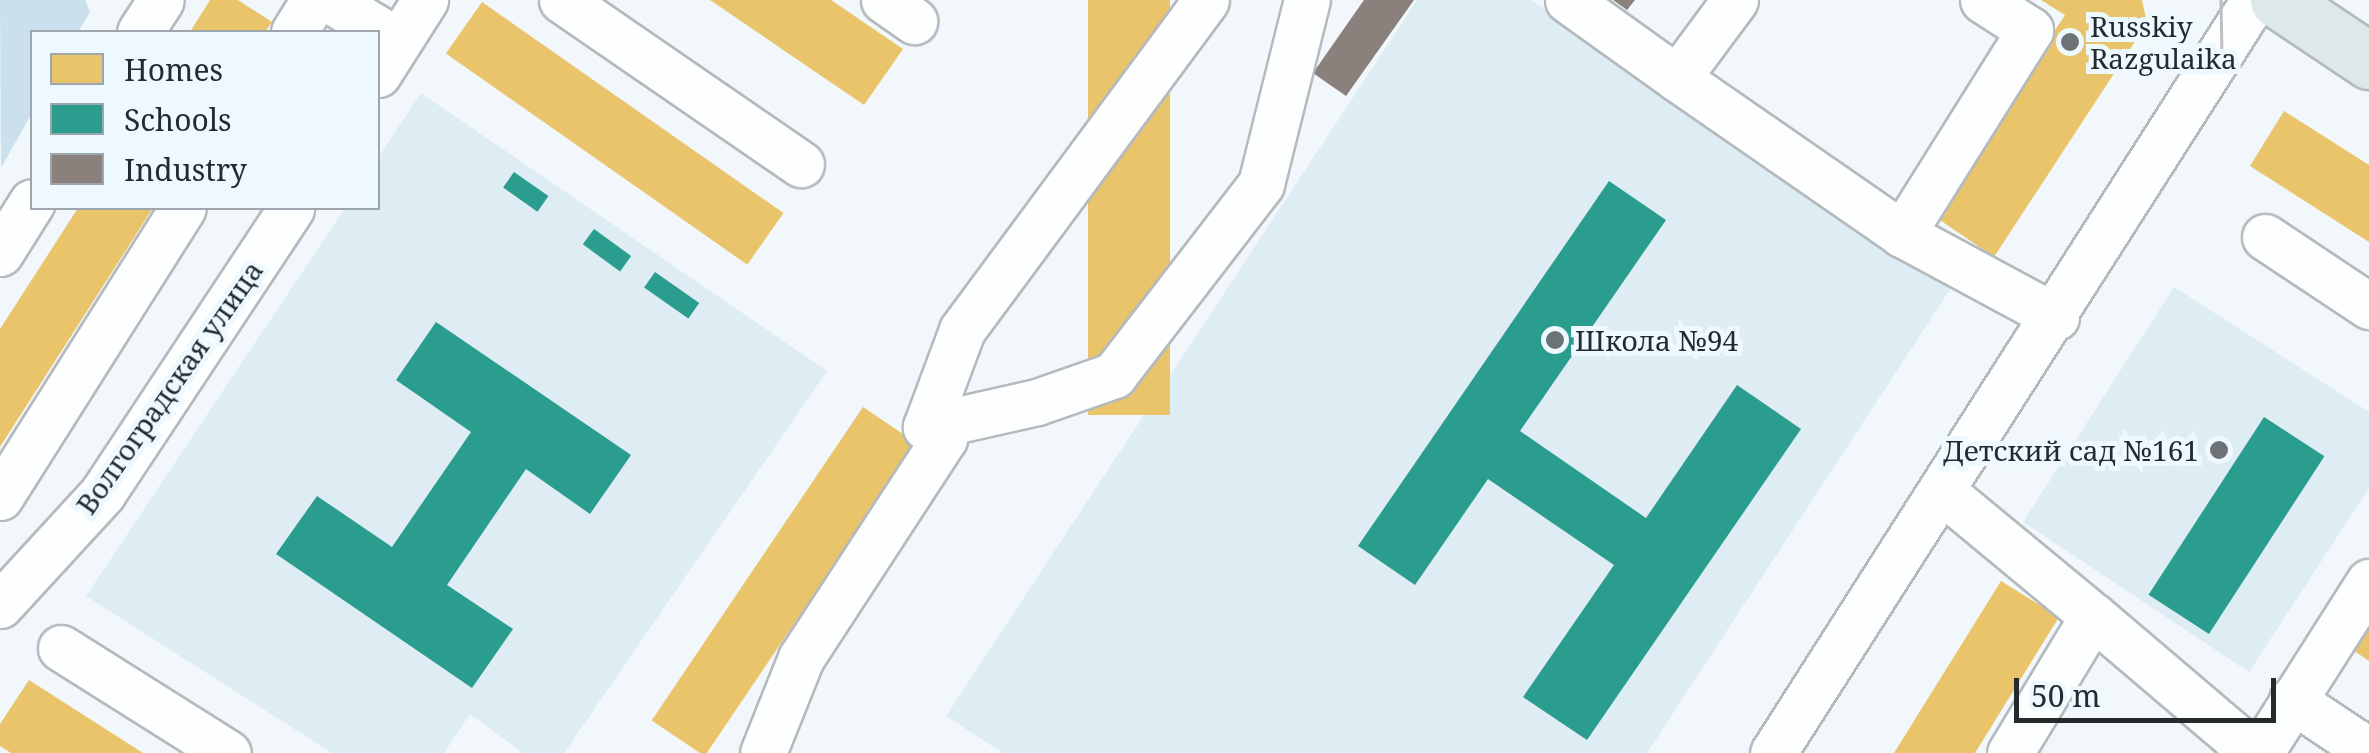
<!DOCTYPE html>
<meta charset="utf-8">
<style>
body{margin:0}
#map{position:relative;width:2369px;height:753px;overflow:hidden;background:#f1f7fb;font-family:"Noto Serif",serif}
div>[style]{position:absolute}
.built>*{inset:0;background:#deecf4}
.green>*{inset:0;background:#cae0ed}
.homes>*{inset:0;background:#e9c46a;transform-origin:0 0}
.schools>*{inset:0;background:#2a9d8f;transform-origin:0 0}
.industry>*{inset:0;background:#8a817c}
.roads{filter:drop-shadow(2px 0 #b4babe) drop-shadow(-2px 0 #b4babe) drop-shadow(0 2px #b4babe) drop-shadow(0 -2px #b4babe)}
.minor>*{height:45px;margin:-22.5px;padding:0 22.5px;transform-origin:22.5px;border-radius:22.5px;background:#fdfefe}
.major>*{height:55px;margin:-27.5px;padding:0 27.5px;transform-origin:27.5px;border-radius:27.5px;background:#dde8e9}
.tram>*{height:2.5px;margin:-1.25px;padding:0 1.25px;transform-origin:1.25px;border-radius:1.25px;background:#bdbfc0}
.dots>*{width:28px;height:28px;translate:-50% -50%;box-sizing:border-box;border:5px solid #edf8ff;border-radius:50%}
span{translate:-50% -50%;white-space:nowrap;text-align:center;line-height:1.15;-webkit-text-stroke:10px #edf8ff;paint-order:stroke}
.poi-label{font-size:28px;color:#242b2f}
.left{translate:0 -50%;text-align:left}
.right{translate:-100% -50%;text-align:right}
.street-label{font-size:28px;color:#242b2f}
.legend{position:absolute;left:30px;top:30px;width:350px;height:180px;box-sizing:border-box;background:#edf8ff;border:2px solid #9da6ac;margin:0;padding:12px 18px;list-style:none;font-size:30px;color:#242b2f}
.legend li{display:flex;align-items:center;gap:20px;height:50px}
.legend b{width:50px;border:2px solid #9da6ac}
.scale{position:absolute;left:2014px;top:678px;width:262px;height:45px;box-sizing:border-box;border:5px solid #242b2f;border-top:0;padding-left:12px;font-size:30px;line-height:35px;white-space:nowrap;color:#242b2f;-webkit-text-stroke:8px #edf8ff;paint-order:stroke}
</style>
<div id="map">
<div class="built">
<div style="clip-path:polygon(1417px 0,1531px 0,1951px 288px,1647px 753px,1003px 753px,946px 716px)"></div>
<div style="clip-path:polygon(421px 93px,827px 371px,564px 753px,523px 753px,470px 714px,444px 753px,332px 753px,86px 596px,345px 208px,378px 208px,378px 158px)"></div>
<div style="clip-path:polygon(2174px 287px,2369px 412px,2369px 488px,2249px 672px,2023px 522px)"></div>
</div>
<div class="green">
<div style="clip-path:polygon(0 0,85px 0,90px 12px,78px 32px,32px 32px,32px 113px,1px 168px)"></div>
</div>
<div class="homes">
<div style="clip-path:polygon(210px 0,238px 0,272px 22px,265px 32px,190px 32px)"></div>
<div style="clip-path:polygon(710px 0,831px 0,903px 49px,864px 105px)"></div>
<div style="left:1088px;top:0;width:82px;height:415px"></div>
<div style="clip-path:polygon(2041px 0,2142px 0,2147px 23px,1994px 257px,1934px 216px,2065px 15px)"></div>
<div style="left:482px;top:2px;width:368px;height:63px;rotate:35deg"></div>
<div style="clip-path:polygon(2284px 111px,2369px 165px,2369px 242px,2250px 166px)"></div>
<div style="clip-path:polygon(78px 208px,153px 208px,0 447px,0 329px)"></div>
<div style="left:863px;top:407px;width:64px;height:378px;rotate:34deg"></div>
<div style="clip-path:polygon(2001px 581px,2059px 617px,1975px 753px,1894px 753px)"></div>
<div style="clip-path:polygon(2369px 625px,2369px 661px,2353px 650px)"></div>
<div style="clip-path:polygon(29px 680px,143px 753px,11px 753px,0 746px,0 724px)"></div>
</div>
<div class="schools">
<div style="left:514px;top:172px;width:42px;height:19px;rotate:35deg"></div>
<div style="clip-path:polygon(1609px 181px,1666px 220px,1520px 431px,1646px 518px,1737px 385px,1801px 429px,1587px 740px,1523px 697px,1614px 565px,1488px 479px,1415px 585px,1358px 546px)"></div>
<div style="left:594px;top:229px;width:46px;height:19px;rotate:36deg"></div>
<div style="left:655px;top:272px;width:54px;height:19px;rotate:35deg"></div>
<div style="clip-path:polygon(436px 322px,631px 455px,590px 514px,526px 469px,447px 585px,513px 629px,472px 688px,276px 554px,317px 496px,392px 547px,471px 432px,396px 380px)"></div>
<div style="left:2264px;top:417px;width:72px;height:212px;rotate:33deg"></div>
</div>
<div class="industry">
<div style="clip-path:polygon(1364px 0,1414px 0,1346px 96px,1313px 73px)"></div>
<div style="clip-path:polygon(1613px 0,1635px 0,1627px 10px)"></div>
</div>
<div class="roads">
<div class="minor">
<div style="left:330px;top:0;width:79px;rotate:31.1deg"></div>
<div style="left:562px;top:0;width:290px;rotate:34.5deg"></div>
<div style="left:884px;top:0;width:37px;rotate:35deg"></div>
<div style="left:1568px;top:0;width:134px;rotate:35.6deg"></div>
<div style="left:1735px;top:0;width:97px;rotate:126.6deg"></div>
<div style="left:1677px;top:78px;width:274px;rotate:34.7deg"></div>
<div style="left:1983px;top:0;width:56px;rotate:32.6deg"></div>
<div style="left:2030px;top:30px;width:241px;rotate:122.1deg"></div>
<div style="left:1902px;top:234px;width:175px;rotate:28.3deg"></div>
<div style="left:140px;top:32px;width:38px;rotate:-57deg"></div>
<div style="left:294px;top:32px;width:38px;rotate:-58deg"></div>
<div style="left:378px;top:74px;width:88px;rotate:-57.6deg"></div>
<div style="left:2265px;top:237px;width:125px;rotate:33.6deg"></div>
<div style="left:0;top:253px;width:60px;rotate:-57.9deg"></div>
<div style="left:926px;top:427px;width:114px;rotate:-12.7deg"></div>
<div style="left:1037px;top:402px;width:82px;rotate:-19.3deg"></div>
<div style="left:1114px;top:375px;width:241px;rotate:-52.4deg"></div>
<div style="left:1261px;top:184px;width:190px;rotate:-76deg"></div>
<div style="left:1943px;top:492px;width:195px;rotate:39.6deg"></div>
<div style="left:2093px;top:616px;width:160px;rotate:121.2deg"></div>
<div style="left:0;top:497px;width:342px;rotate:-57.7deg"></div>
<div style="left:0;top:605px;width:151px;rotate:-47.4deg"></div>
<div style="left:102px;top:494px;width:343px;rotate:-56.5deg"></div>
<div style="left:2093px;top:616px;width:211px;rotate:40.4deg"></div>
<div style="left:61px;top:648px;width:197px;rotate:32.2deg"></div>
<div style="left:2292px;top:700px;width:92px;rotate:33.5deg"></div>
<div style="left:763px;top:753px;width:102px;rotate:-68.2deg"></div>
<div style="left:801px;top:658px;width:262px;rotate:-56.9deg"></div>
<div style="left:944px;top:439px;width:22px;rotate:-146deg"></div>
<div style="left:926px;top:427px;width:103px;rotate:-69.6deg"></div>
<div style="left:962px;top:330px;width:410px;rotate:-53.5deg"></div>
<div style="left:1773px;top:753px;width:894px;rotate:-57.43deg"></div>
<div style="left:2260px;top:753px;width:203px;rotate:-57.5deg"></div>
</div>
<div class="major">
<div style="left:2278px;top:0;width:110px;rotate:33.8deg"></div>
</div>
</div>
<div class="tram">
<div style="left:2221px;top:0;width:55px;rotate:89deg"></div>
</div>
<div class="dots">
<div style="left:2070px;top:42px;background:#6c7276"></div>
<div style="left:1555px;top:340px;background:#6c7276"></div>
<div style="left:2219px;top:450px;background:#6c7276"></div>
</div>
<div class="poi-label">
<span class="left" style="left:2090px;top:42px">Russkiy<br>Razgulaika</span>
<span class="left" style="left:1575px;top:340px">Школа №94</span>
<span class="right" style="left:2199px;top:450px">Детский сад №161</span>
</div>
<div class="street-label">
<span style="left:169px;top:387px;rotate:-55deg">Волгоградская улица</span>
</div>
<ul class="legend">
<li><b style="height:28px;background:#e9c46a"></b>Homes</li>
<li><b style="height:28px;background:#2a9d8f"></b>Schools</li>
<li><b style="height:28px;background:#8a817c"></b>Industry</li>
</ul>
<div class="scale">50 m</div>
</div>
